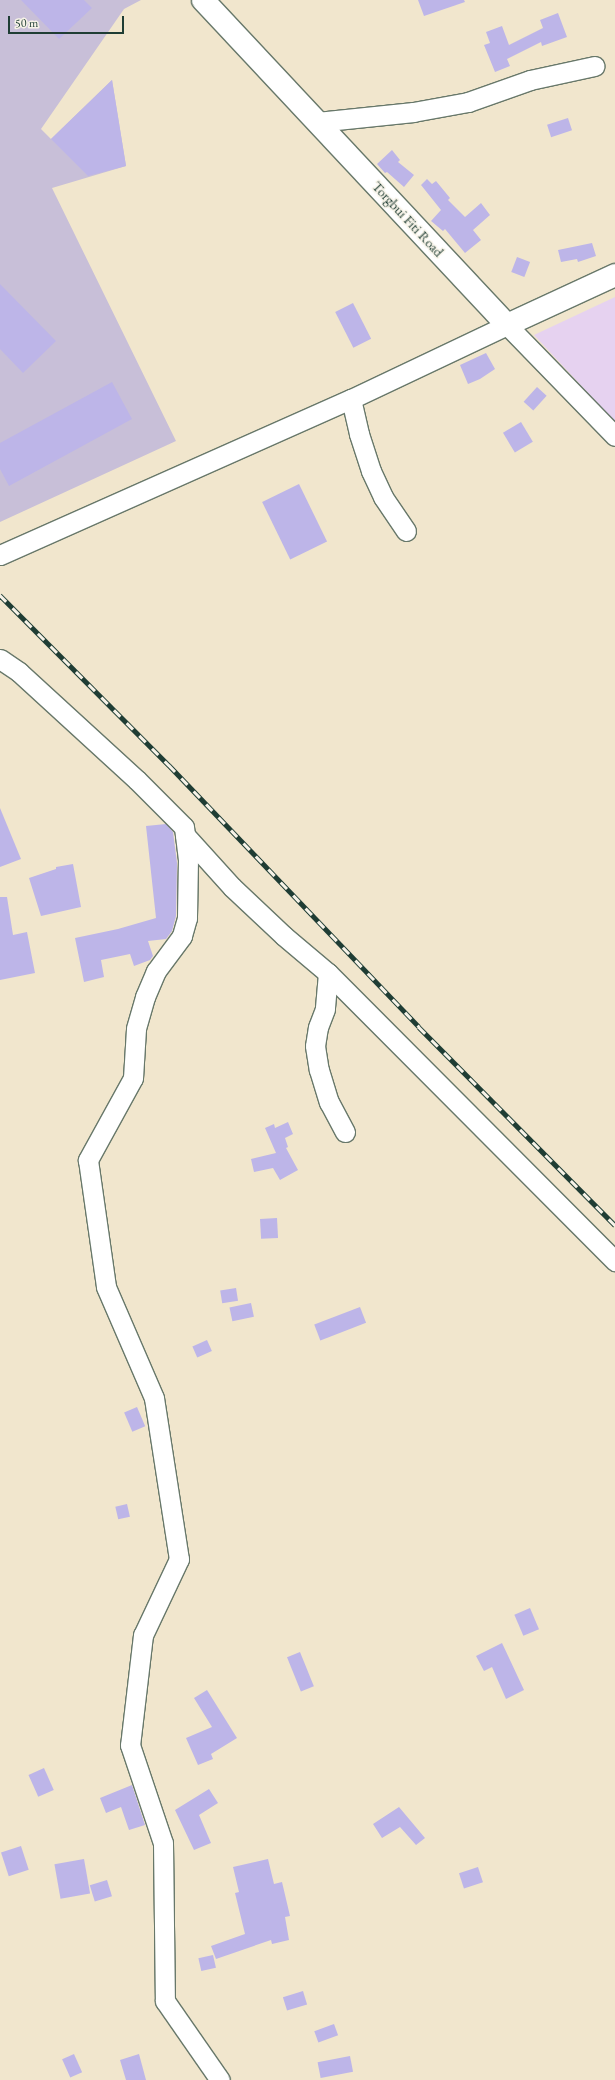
<!DOCTYPE html>
<style>
body{margin:0}
#map{position:relative;width:615px;height:2080px;overflow:hidden;background:#f1e6cd;font-family:"EB Garamond",serif}
div>[style]{position:absolute}
.built>*{inset:0;background:#e6d2f0}
.industrial>*{inset:0;background:#c8bfd8}
.building>*{inset:0;background:#bdb5e8;transform-origin:0 0}
.roads{filter:drop-shadow(1px 0 #68786a) drop-shadow(-1px 0 #68786a) drop-shadow(0 1px #68786a) drop-shadow(0 -1px #68786a)}
.minor>*{height:19px;margin:-9.5px;padding:0 9.5px;transform-origin:9.5px;border-radius:9.5px;background:#fff}
.tertiary>*{height:22px;margin:-11px;padding:0 11px;transform-origin:11px;border-radius:11px;background:#fff}
.rail>*{height:4.5px;margin-top:-2.25px;transform-origin:0;background:repeating-linear-gradient(90deg,#f7f3e8 0 9px,#1f3d34 0 18px);box-sizing:border-box;border-block:1px solid #1f3d34}
span{translate:-50% -50%;white-space:nowrap;text-align:center;line-height:1.15;-webkit-text-stroke:3px #f7f3e8;paint-order:stroke}
.street-label{font-size:14px;color:#1f3d34}
.scale{position:absolute;left:8px;top:16px;width:116px;height:18px;box-sizing:border-box;border:2px solid #1f3d34;border-top:0;padding-left:5px;font-size:12px;line-height:14px;white-space:nowrap;color:#1f3d34;-webkit-text-stroke:3px #f7f3e8;paint-order:stroke}
</style>
<div id="map">
<div class="built">
<div style="clip-path:polygon(615px 297px,615px 422px,534px 335px)"></div>
</div>
<div class="industrial">
<div style="clip-path:polygon(0 0,141px 0,124px 9px,41px 129px,51px 139px,112px 80px,126px 166px,52px 188px,176px 441px,0 522px)"></div>
</div>
<div class="building">
<div style="clip-path:polygon(21px 0,84px 0,92px 8px,59px 39px)"></div>
<div style="clip-path:polygon(418px 0,464px 0,465px 2px,424px 16px)"></div>
<div style="clip-path:polygon(558px 13px,567px 37px,542px 46px,541px 42px,507px 59px,510px 66px,495px 72px,484px 45px,490px 43px,486px 32px,502px 26px,509px 45px,543px 28px,540px 20px)"></div>
<div style="clip-path:polygon(112px 80px,126px 166px,88px 176px,51px 139px)"></div>
<div style="left:568px;top:118px;width:13px;height:22px;rotate:72deg"></div>
<div style="clip-path:polygon(392px 150px,400px 160px,398px 162px,414px 175px,404px 187px,387px 172px,385px 173px,377px 164px)"></div>
<div style="clip-path:polygon(427px 179px,432px 184px,436px 181px,450px 198px,448px 200px,465px 217px,481px 203px,490px 215px,473px 230px,481px 240px,465px 253px,445px 229px,443px 231px,431px 221px,441px 210px,421px 185px)"></div>
<div style="clip-path:polygon(592px 243px,596px 256px,578px 262px,577px 259px,561px 262px,558px 250px)"></div>
<div style="left:517px;top:257px;width:14px;height:16px;rotate:21deg"></div>
<div style="clip-path:polygon(0 284px,56px 341px,23px 373px,0 349px)"></div>
<div style="left:353px;top:303px;width:40px;height:20px;rotate:63deg"></div>
<div style="clip-path:polygon(486px 353px,495px 369px,480px 379px,468px 384px,460px 365px)"></div>
<div style="clip-path:polygon(112px 382px,132px 419px,9px 486px,0 469px,0 443px)"></div>
<div style="left:537px;top:387px;width:13px;height:20px;rotate:42deg"></div>
<div style="left:521px;top:422px;width:23px;height:21px;rotate:59deg"></div>
<div style="left:299px;top:484px;width:64px;height:41px;rotate:64deg"></div>
<div style="clip-path:polygon(0 808px,21px 859px,0 867px)"></div>
<div style="clip-path:polygon(166px 824px,173px 832px,177px 863px,176px 916px,172px 931px,166px 939px,148px 941px,153px 956px,150px 960px,134px 966px,130px 954px,101px 960px,104px 977px,84px 982px,75px 938px,118px 929px,156px 918px,146px 826px)"></div>
<div style="clip-path:polygon(73px 864px,81px 907px,41px 916px,29px 878px,56px 869px,56px 867px)"></div>
<div style="clip-path:polygon(0 897px,7px 897px,13px 935px,27px 932px,35px 973px,0 980px)"></div>
<div style="clip-path:polygon(288px 1122px,293px 1134px,285px 1138px,288px 1147px,286px 1148px,298px 1170px,280px 1180px,273px 1168px,254px 1172px,251px 1159px,276px 1153px,265px 1128px,274px 1124px,275px 1128px)"></div>
<div style="left:277px;top:1218px;width:20px;height:17px;rotate:87deg"></div>
<div style="left:236px;top:1288px;width:13px;height:16px;rotate:81deg"></div>
<div style="left:251px;top:1303px;width:14px;height:22px;rotate:78deg"></div>
<div style="left:360px;top:1307px;width:17px;height:49px;rotate:69deg"></div>
<div style="left:207px;top:1340px;width:12px;height:16px;rotate:66deg"></div>
<div style="left:137px;top:1407px;width:21px;height:14px;rotate:67deg"></div>
<div style="left:127px;top:1504px;width:13px;height:12px;rotate:77deg"></div>
<div style="left:530px;top:1608px;width:23px;height:17px;rotate:67deg"></div>
<div style="clip-path:polygon(502px 1643px,524px 1690px,506px 1699px,492px 1667px,484px 1671px,476px 1656px)"></div>
<div style="left:300px;top:1652px;width:37px;height:14px;rotate:68deg"></div>
<div style="clip-path:polygon(207px 1690px,237px 1738px,211px 1754px,213px 1759px,198px 1765px,186px 1738px,212px 1727px,194px 1698px)"></div>
<div style="left:44px;top:1768px;width:24px;height:17px;rotate:66deg"></div>
<div style="clip-path:polygon(132px 1785px,145px 1825px,129px 1830px,121px 1807px,106px 1813px,100px 1798px)"></div>
<div style="clip-path:polygon(209px 1789px,218px 1803px,199px 1815px,211px 1843px,194px 1850px,175px 1810px)"></div>
<div style="clip-path:polygon(399px 1807px,425px 1838px,416px 1845px,400px 1827px,382px 1838px,373px 1824px)"></div>
<div style="left:21px;top:1846px;width:25px;height:21px;rotate:72deg"></div>
<div style="left:84px;top:1859px;width:35px;height:30px;rotate:80deg"></div>
<div style="clip-path:polygon(268px 1859px,274px 1884px,282px 1882px,290px 1916px,285px 1917px,289px 1940px,272px 1944px,271px 1940px,216px 1959px,211px 1946px,245px 1934px,235px 1893px,239px 1892px,233px 1867px)"></div>
<div style="left:478px;top:1867px;width:16px;height:20px;rotate:72deg"></div>
<div style="left:107px;top:1880px;width:17px;height:18px;rotate:73deg"></div>
<div style="left:213px;top:1955px;width:13px;height:15px;rotate:77deg"></div>
<div style="left:303px;top:1991px;width:14px;height:21px;rotate:73deg"></div>
<div style="left:334px;top:2024px;width:12px;height:21px;rotate:70deg"></div>
<div style="left:74px;top:2054px;width:20px;height:13px;rotate:66deg"></div>
<div style="clip-path:polygon(139px 2054px,146px 2080px,126px 2080px,120px 2060px)"></div>
<div style="left:350px;top:2056px;width:16px;height:33px;rotate:79deg"></div>
</div>
<div class="roads">
<div class="minor">
<div style="left:317px;top:122px;width:97px;rotate:-5.9deg"></div>
<div style="left:413px;top:112px;width:56px;rotate:-10.3deg"></div>
<div style="left:468px;top:102px;width:66px;rotate:-19.5deg"></div>
<div style="left:530px;top:80px;width:66px;rotate:-12.2deg"></div>
<div style="left:351px;top:399px;width:36px;rotate:77deg"></div>
<div style="left:359px;top:434px;width:39px;rotate:72deg"></div>
<div style="left:371px;top:471px;width:29px;rotate:65deg"></div>
<div style="left:383px;top:497px;width:41px;rotate:55.9deg"></div>
<div style="left:0;top:555px;width:384px;rotate:-24deg"></div>
<div style="left:351px;top:399px;width:173px;rotate:-25.4deg"></div>
<div style="left:507px;top:325px;width:155px;rotate:45.8deg"></div>
<div style="left:0;top:659px;width:23px;rotate:34deg"></div>
<div style="left:19px;top:672px;width:160px;rotate:42.5deg"></div>
<div style="left:137px;top:780px;width:66px;rotate:45deg"></div>
<div style="left:184px;top:827px;width:32px;rotate:83deg"></div>
<div style="left:188px;top:859px;width:59px;rotate:91deg"></div>
<div style="left:187px;top:918px;width:19px;rotate:106deg"></div>
<div style="left:182px;top:936px;width:44px;rotate:126.6deg"></div>
<div style="left:156px;top:971px;width:28px;rotate:113deg"></div>
<div style="left:145px;top:997px;width:33px;rotate:106deg"></div>
<div style="left:136px;top:1029px;width:49px;rotate:93.5deg"></div>
<div style="left:133px;top:1078px;width:94px;rotate:118.8deg"></div>
<div style="left:88px;top:1160px;width:128px;rotate:81.9deg"></div>
<div style="left:106px;top:1287px;width:121px;rotate:66.6deg"></div>
<div style="left:154px;top:1398px;width:163px;rotate:81.2deg"></div>
<div style="left:179px;top:1559px;width:84px;rotate:115.3deg"></div>
<div style="left:143px;top:1635px;width:111px;rotate:96.7deg"></div>
<div style="left:130px;top:1745px;width:103px;rotate:71.4deg"></div>
<div style="left:163px;top:1843px;width:158px;rotate:89.3deg"></div>
<div style="left:165px;top:2001px;width:96px;rotate:55.2deg"></div>
<div style="left:185px;top:835px;width:70px;rotate:47.9deg"></div>
<div style="left:232px;top:887px;width:71px;rotate:43.3deg"></div>
<div style="left:284px;top:936px;width:57px;rotate:40.1deg"></div>
<div style="left:328px;top:973px;width:407px;rotate:45.1deg"></div>
<div style="left:328px;top:973px;width:36px;rotate:95deg"></div>
<div style="left:325px;top:1009px;width:19px;rotate:111deg"></div>
<div style="left:318px;top:1027px;width:19px;rotate:99deg"></div>
<div style="left:315px;top:1046px;width:24px;rotate:81deg"></div>
<div style="left:319px;top:1070px;width:34px;rotate:73deg"></div>
<div style="left:329px;top:1102px;width:34px;rotate:62deg"></div>
</div>
<div class="tertiary">
<div style="left:203px;top:0;width:445px;rotate:46.9deg"></div>
<div style="left:507px;top:325px;width:119px;rotate:-24.8deg"></div>
</div>
</div>
<div class="rail">
<div style="left:0;top:595px;width:240px;rotate:45.2deg"></div>
<div style="left:169px;top:765px;width:362px;rotate:46.3deg"></div>
<div style="left:419px;top:1027px;width:279px;rotate:45.3deg"></div>
</div>
<div class="street-label">
<span style="left:408px;top:219px;rotate:47deg">Torgbui Fiti Road</span>
</div>
<div class="scale">50 m</div>
</div>
